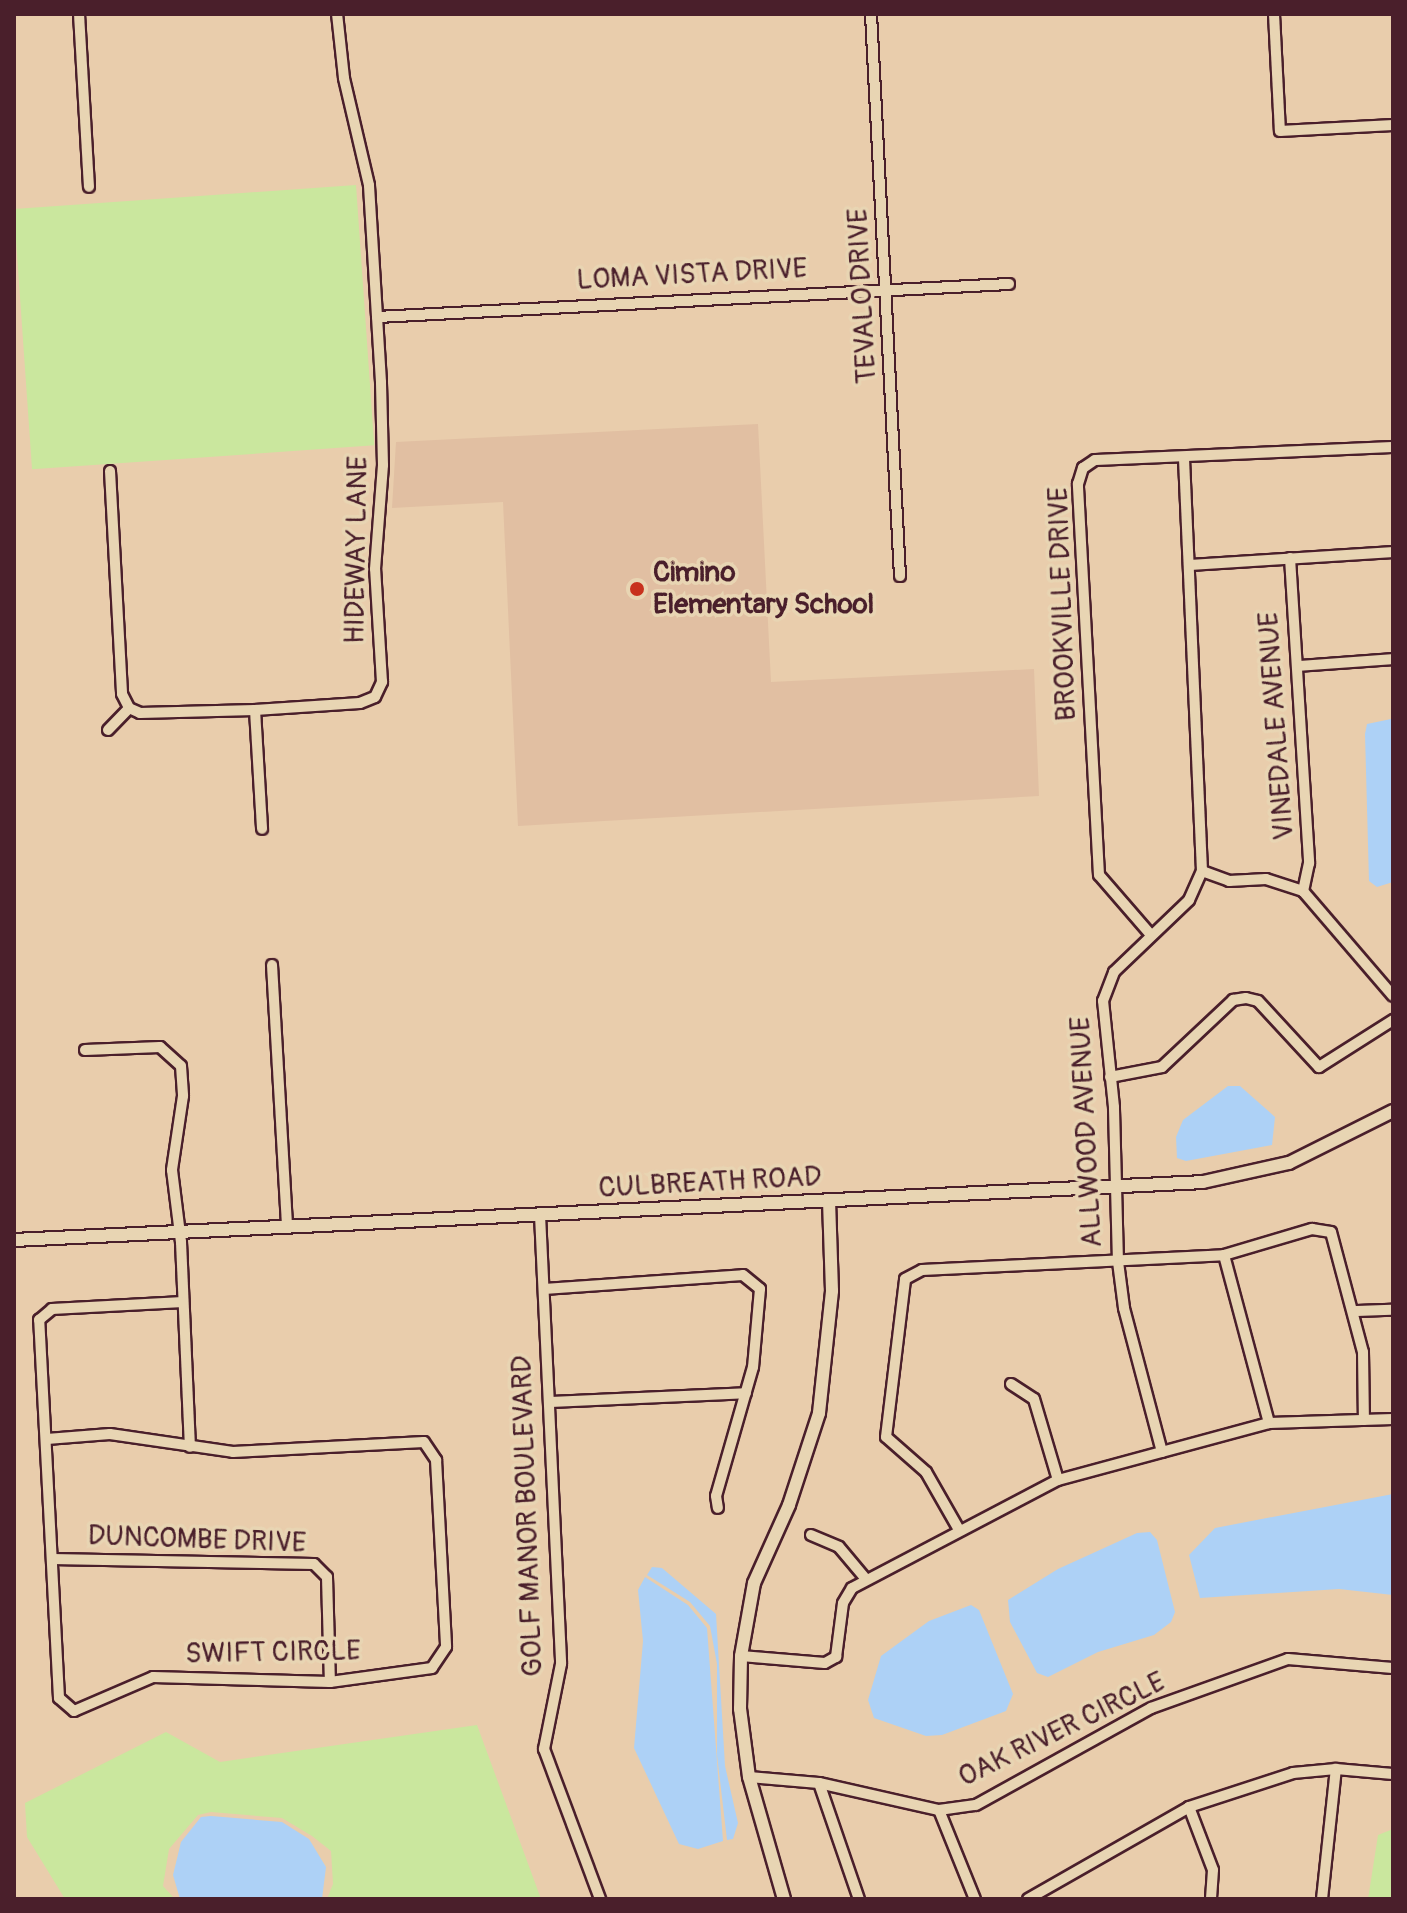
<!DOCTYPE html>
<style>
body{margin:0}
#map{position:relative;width:1407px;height:1913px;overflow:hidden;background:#e9cdac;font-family:Pangolin,sans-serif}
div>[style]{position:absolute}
.built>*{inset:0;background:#e1bfa2}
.green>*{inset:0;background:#cae79e;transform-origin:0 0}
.water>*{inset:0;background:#add1f6}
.roads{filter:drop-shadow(2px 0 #4a1f2b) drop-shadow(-2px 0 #4a1f2b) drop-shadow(0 2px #4a1f2b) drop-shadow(0 -2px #4a1f2b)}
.minor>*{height:10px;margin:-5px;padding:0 5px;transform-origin:5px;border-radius:5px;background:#e8d5b3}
.tertiary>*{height:12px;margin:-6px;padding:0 6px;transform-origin:6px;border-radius:6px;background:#e8d5b3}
.dots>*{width:22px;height:22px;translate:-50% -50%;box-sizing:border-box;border:4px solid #e8d5b3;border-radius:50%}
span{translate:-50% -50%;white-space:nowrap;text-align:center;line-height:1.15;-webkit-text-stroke:7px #e8d5b3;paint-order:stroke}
.street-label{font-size:28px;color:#4a1f2b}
.poi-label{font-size:28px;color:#4a1f2b;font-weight:700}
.left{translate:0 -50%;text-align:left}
.frame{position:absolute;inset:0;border:16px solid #4a1f2b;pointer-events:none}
</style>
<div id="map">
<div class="built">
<div style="clip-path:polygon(758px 424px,771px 682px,1034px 669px,1039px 796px,518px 826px,503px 502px,392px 508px,396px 442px)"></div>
</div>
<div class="green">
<div style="left:356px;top:185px;width:261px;height:343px;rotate:86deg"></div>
<div style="clip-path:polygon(477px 1725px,541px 1899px,327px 1899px,333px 1884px,331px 1851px,312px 1836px,282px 1818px,211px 1812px,198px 1815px,169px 1849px,163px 1886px,175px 1899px,65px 1899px,27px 1837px,25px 1803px,166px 1732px,220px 1762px)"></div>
<div style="clip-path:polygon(1393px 1829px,1393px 1899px,1368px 1899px,1378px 1835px)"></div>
</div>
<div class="water">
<div style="clip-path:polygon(1391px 719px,1393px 882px,1377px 887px,1369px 881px,1365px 734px,1367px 724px)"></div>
<div style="clip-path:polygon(1228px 1086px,1240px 1086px,1275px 1117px,1272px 1145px,1186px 1161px,1177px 1158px,1176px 1137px,1183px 1120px)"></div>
<div style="clip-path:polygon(1393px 1494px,1393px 1595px,1339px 1589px,1200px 1598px,1189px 1555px,1215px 1528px)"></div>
<div style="clip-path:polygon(1150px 1532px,1157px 1540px,1175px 1612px,1171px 1622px,1154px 1635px,1098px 1652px,1048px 1677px,1037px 1673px,1010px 1622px,1008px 1600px,1058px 1569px,1137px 1533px)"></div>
<div style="clip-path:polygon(652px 1567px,662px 1568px,716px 1614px,725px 1766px,738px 1823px,733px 1839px,727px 1840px,717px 1755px,717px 1664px,710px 1626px,690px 1602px,647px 1575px)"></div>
<div style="clip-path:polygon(645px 1577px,688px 1605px,707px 1628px,723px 1841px,698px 1849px,679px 1844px,634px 1748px,643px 1641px,638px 1590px)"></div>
<div style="clip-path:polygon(971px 1605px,979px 1610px,1013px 1694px,1006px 1711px,942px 1735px,926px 1736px,874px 1718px,868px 1700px,881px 1656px,929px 1621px)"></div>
<div style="clip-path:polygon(211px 1816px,282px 1822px,309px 1839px,326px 1867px,322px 1899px,180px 1899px,173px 1875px,181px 1842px,201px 1817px)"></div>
</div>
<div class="roads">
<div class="minor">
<div style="left:79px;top:14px;width:173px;rotate:86.7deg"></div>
<div style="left:871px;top:14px;width:563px;rotate:87.05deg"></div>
<div style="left:1274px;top:14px;width:117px;rotate:87.1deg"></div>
<div style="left:1280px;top:131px;width:113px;rotate:-3deg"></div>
<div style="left:377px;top:317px;width:633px;rotate:-2.99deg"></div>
<div style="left:110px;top:471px;width:223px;rotate:86.9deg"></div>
<div style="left:122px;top:694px;width:16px;rotate:63deg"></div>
<div style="left:129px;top:708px;width:12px;rotate:24deg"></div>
<div style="left:140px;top:713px;width:115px;rotate:-1.5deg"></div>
<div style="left:255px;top:710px;width:105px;rotate:-3.8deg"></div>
<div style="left:360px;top:703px;width:16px;rotate:-22deg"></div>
<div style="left:375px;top:697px;width:17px;rotate:-65deg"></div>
<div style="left:382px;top:682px;width:113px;rotate:-93.5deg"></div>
<div style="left:375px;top:569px;width:104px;rotate:-85.6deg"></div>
<div style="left:383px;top:465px;width:83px;rotate:-91.4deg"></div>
<div style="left:381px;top:382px;width:197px;rotate:-93.5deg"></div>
<div style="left:369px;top:185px;width:110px;rotate:-103.2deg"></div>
<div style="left:344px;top:78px;width:64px;rotate:-96.2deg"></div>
<div style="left:1290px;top:558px;width:306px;rotate:86.4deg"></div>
<div style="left:1309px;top:863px;width:29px;rotate:102deg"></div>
<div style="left:1191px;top:565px;width:202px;rotate:-3.7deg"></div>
<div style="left:1298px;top:666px;width:95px;rotate:-4.2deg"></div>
<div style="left:255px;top:710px;width:119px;rotate:86.6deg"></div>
<div style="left:108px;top:730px;width:30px;rotate:-46deg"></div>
<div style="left:1202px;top:871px;width:29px;rotate:20deg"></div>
<div style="left:1229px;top:881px;width:37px;rotate:-3deg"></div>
<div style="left:1266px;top:879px;width:39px;rotate:18deg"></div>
<div style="left:1303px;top:891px;width:138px;rotate:49.4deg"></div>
<div style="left:1151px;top:935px;width:79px;rotate:-130.9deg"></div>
<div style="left:1099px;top:875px;width:392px;rotate:-93.1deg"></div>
<div style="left:1078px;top:484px;width:17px;rotate:-73deg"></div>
<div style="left:1083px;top:468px;width:14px;rotate:-34deg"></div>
<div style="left:1095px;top:460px;width:298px;rotate:-2.5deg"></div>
<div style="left:272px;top:965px;width:262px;rotate:86.7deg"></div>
<div style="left:85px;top:1050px;width:75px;rotate:-2.3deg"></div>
<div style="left:160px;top:1047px;width:28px;rotate:42deg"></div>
<div style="left:181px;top:1066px;width:30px;rotate:86deg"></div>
<div style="left:183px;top:1096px;width:75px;rotate:98.5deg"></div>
<div style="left:172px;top:1170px;width:73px;rotate:82.9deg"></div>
<div style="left:181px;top:1242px;width:205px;rotate:87.5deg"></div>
<div style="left:1110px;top:1077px;width:53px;rotate:-10.9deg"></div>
<div style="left:1162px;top:1067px;width:98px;rotate:-43.3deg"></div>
<div style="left:1233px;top:1000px;width:13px;rotate:-9deg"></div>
<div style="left:1246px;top:998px;width:12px;rotate:14deg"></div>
<div style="left:1258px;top:1001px;width:90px;rotate:47.3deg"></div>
<div style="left:1319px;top:1067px;width:88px;rotate:-32.4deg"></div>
<div style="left:540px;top:1215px;width:449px;rotate:87.3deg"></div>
<div style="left:561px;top:1664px;width:87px;rotate:101.3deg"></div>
<div style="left:544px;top:1749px;width:160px;rotate:69.5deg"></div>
<div style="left:1224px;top:1255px;width:174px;rotate:75deg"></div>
<div style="left:544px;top:1289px;width:199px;rotate:-4deg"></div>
<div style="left:743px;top:1275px;width:22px;rotate:39deg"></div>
<div style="left:760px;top:1289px;width:78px;rotate:95.1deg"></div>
<div style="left:753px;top:1367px;width:134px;rotate:106deg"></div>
<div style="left:716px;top:1496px;width:12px;rotate:81deg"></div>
<div style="left:1355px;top:1311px;width:38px;rotate:-2deg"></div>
<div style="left:1011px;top:1384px;width:27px;rotate:33deg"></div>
<div style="left:1034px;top:1399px;width:84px;rotate:73.5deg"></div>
<div style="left:550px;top:1402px;width:196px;rotate:-2.6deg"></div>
<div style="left:47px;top:1439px;width:63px;rotate:-4.5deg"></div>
<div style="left:110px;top:1434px;width:124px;rotate:8.3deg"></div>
<div style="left:233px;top:1452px;width:191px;rotate:-3deg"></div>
<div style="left:424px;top:1442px;width:22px;rotate:56deg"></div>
<div style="left:436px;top:1460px;width:187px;rotate:86.9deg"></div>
<div style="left:446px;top:1647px;width:25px;rotate:124deg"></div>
<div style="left:432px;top:1668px;width:103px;rotate:172.2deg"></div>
<div style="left:330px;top:1682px;width:177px;rotate:-178.4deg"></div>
<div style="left:153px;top:1677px;width:86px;rotate:156.7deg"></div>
<div style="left:74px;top:1711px;width:20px;rotate:-139deg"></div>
<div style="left:59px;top:1698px;width:379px;rotate:-93deg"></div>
<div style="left:39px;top:1320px;width:17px;rotate:-40deg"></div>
<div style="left:52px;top:1309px;width:131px;rotate:-3.1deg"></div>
<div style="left:1162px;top:1452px;width:149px;rotate:-104.8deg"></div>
<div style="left:1124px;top:1308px;width:46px;rotate:-97.4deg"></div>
<div style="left:1118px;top:1262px;width:155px;rotate:-91.5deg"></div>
<div style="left:1114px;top:1107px;width:107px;rotate:-95.9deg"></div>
<div style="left:1103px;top:1001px;width:31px;rotate:-69deg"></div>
<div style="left:1114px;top:972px;width:104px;rotate:-43.8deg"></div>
<div style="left:1189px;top:900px;width:32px;rotate:-66deg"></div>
<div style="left:1202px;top:871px;width:414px;rotate:-92.5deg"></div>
<div style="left:958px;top:1528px;width:64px;rotate:-119.7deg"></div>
<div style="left:926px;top:1472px;width:53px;rotate:-138.8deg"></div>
<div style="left:886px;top:1437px;width:159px;rotate:-83.1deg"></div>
<div style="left:905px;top:1279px;width:19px;rotate:-28deg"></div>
<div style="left:922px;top:1270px;width:302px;rotate:-2.8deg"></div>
<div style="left:1224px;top:1255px;width:92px;rotate:-16.5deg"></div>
<div style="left:1312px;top:1229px;width:19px;rotate:9deg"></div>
<div style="left:1331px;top:1232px;width:124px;rotate:75.1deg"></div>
<div style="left:1363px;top:1352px;width:68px;rotate:89.2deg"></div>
<div style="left:811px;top:1535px;width:30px;rotate:23deg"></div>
<div style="left:839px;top:1547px;width:40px;rotate:50deg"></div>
<div style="left:52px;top:1559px;width:262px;rotate:1.1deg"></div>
<div style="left:314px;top:1564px;width:18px;rotate:45deg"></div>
<div style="left:327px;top:1577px;width:105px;rotate:88.4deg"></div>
<div style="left:741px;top:1656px;width:84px;rotate:4.8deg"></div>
<div style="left:825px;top:1663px;width:13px;rotate:-29deg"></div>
<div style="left:836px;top:1657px;width:54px;rotate:-82.6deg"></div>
<div style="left:843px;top:1603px;width:17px;rotate:-59deg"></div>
<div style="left:852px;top:1588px;width:233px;rotate:-27.7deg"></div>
<div style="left:1058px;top:1480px;width:219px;rotate:-15.1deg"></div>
<div style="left:1269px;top:1423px;width:124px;rotate:-1.8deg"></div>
<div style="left:749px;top:1777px;width:70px;rotate:4.9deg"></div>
<div style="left:819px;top:1783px;width:123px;rotate:12.7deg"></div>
<div style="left:939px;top:1810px;width:37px;rotate:-8deg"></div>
<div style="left:976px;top:1805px;width:200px;rotate:-29deg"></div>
<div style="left:1151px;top:1708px;width:145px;rotate:-19.7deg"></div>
<div style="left:1288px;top:1659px;width:105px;rotate:4.9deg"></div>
<div style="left:819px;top:1783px;width:123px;rotate:71deg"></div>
<div style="left:1189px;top:1807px;width:67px;rotate:69.1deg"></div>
<div style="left:1213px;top:1870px;width:29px;rotate:94deg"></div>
<div style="left:939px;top:1810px;width:96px;rotate:68deg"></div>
<div style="left:1028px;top:1899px;width:185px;rotate:-29.7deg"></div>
<div style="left:1189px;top:1807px;width:109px;rotate:-18.1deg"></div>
<div style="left:1293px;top:1773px;width:43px;rotate:-5.3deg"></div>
<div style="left:1336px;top:1769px;width:57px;rotate:5deg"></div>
<div style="left:1322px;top:1899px;width:131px;rotate:-83.9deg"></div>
</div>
<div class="tertiary">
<div style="left:14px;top:1240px;width:1190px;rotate:-2.79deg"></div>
<div style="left:1203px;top:1182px;width:88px;rotate:-12.5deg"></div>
<div style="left:1289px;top:1163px;width:116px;rotate:-26.6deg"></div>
<div style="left:784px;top:1899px;width:127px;rotate:-106deg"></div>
<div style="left:749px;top:1777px;width:69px;rotate:-97.5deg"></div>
<div style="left:740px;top:1709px;width:53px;rotate:-88.9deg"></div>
<div style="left:741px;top:1656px;width:74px;rotate:-79.9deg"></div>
<div style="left:754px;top:1583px;width:85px;rotate:-65.8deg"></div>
<div style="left:789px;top:1505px;width:97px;rotate:-71.9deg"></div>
<div style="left:819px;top:1413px;width:123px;rotate:-83.9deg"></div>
<div style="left:832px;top:1291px;width:90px;rotate:-91.9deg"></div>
</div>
</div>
<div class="dots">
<div style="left:637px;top:589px;background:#c8321e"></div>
</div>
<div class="street-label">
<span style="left:692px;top:275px;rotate:-3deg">LOMA VISTA DRIVE</span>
<span style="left:863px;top:296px;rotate:-93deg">TEVALO DRIVE</span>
<span style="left:357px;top:550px;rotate:-89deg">HIDEWAY LANE</span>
<span style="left:1063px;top:604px;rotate:-92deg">BROOKVILLE DRIVE</span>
<span style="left:1277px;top:726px;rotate:-94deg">VINEDALE AVENUE</span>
<span style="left:1087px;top:1132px;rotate:-93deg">ALLWOOD AVENUE</span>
<span style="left:710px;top:1183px;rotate:-3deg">CULBREATH ROAD</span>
<span style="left:528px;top:1516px;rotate:-92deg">GOLF MANOR BOULEVARD</span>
<span style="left:197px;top:1540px;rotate:2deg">DUNCOMBE DRIVE</span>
<span style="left:273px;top:1653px;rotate:-1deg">SWIFT CIRCLE</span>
<span style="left:1062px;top:1730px;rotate:-26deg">OAK RIVER CIRCLE</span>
</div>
<div class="poi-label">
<span class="left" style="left:653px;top:589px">Cimino<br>Elementary School</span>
</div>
<div class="frame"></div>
</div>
